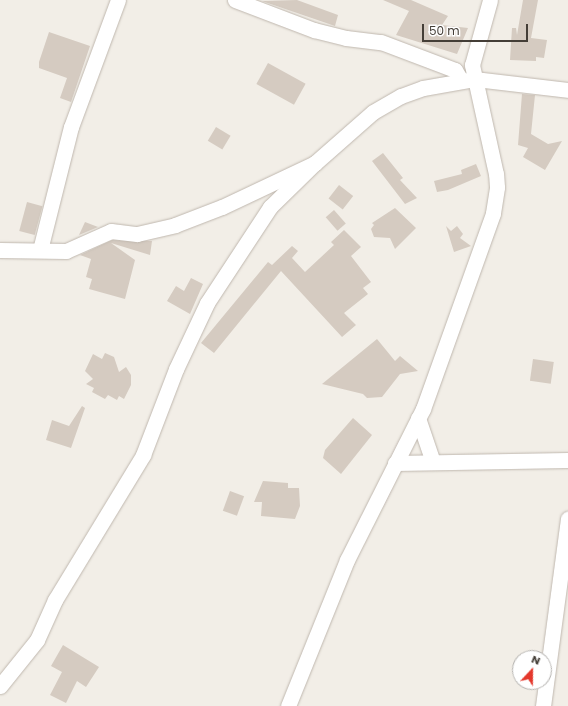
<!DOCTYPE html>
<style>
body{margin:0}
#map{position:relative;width:568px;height:706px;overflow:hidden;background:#f2eee7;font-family:Poppins,sans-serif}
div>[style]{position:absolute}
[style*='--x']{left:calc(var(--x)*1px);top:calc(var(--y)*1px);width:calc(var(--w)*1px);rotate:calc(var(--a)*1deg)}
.building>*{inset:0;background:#d5cbc1;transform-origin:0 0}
.roads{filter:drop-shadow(0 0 1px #bfb7ae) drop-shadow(0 0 1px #bfb7ae)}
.minor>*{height:15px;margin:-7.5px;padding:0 7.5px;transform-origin:7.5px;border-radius:7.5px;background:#fff}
span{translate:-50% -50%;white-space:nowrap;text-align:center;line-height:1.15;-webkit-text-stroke:3.5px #fff;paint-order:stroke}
.north{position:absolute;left:512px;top:650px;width:40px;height:40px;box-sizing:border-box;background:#fff;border:1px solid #b4b2af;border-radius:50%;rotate:22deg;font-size:11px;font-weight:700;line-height:16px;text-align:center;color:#443e37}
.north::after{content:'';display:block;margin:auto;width:14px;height:18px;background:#e4382c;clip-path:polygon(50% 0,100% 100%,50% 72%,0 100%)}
.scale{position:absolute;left:422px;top:24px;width:106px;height:18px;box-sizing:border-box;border:2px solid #443e37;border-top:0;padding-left:5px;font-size:12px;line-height:14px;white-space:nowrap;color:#443e37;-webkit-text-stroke:3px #fff;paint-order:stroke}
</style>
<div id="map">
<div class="building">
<i style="clip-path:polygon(297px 0,338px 15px,335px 26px,262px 1px)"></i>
<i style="clip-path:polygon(383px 0,411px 0,448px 16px,442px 25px,468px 28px,457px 54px,396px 35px,409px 11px)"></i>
<i style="clip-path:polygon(523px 0,538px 0,531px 38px,547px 40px,544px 58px,536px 57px,536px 61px,510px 60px,512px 28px,516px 28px,517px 35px)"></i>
<i style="clip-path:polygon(49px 32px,90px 46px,71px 102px,60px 98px,67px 78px,39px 68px,39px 62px)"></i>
<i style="left:268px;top:63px;width:43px;height:24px;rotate:29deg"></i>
<i style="clip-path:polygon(522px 94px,535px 95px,531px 134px,548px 144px,562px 141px,545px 170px,523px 157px,528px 148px,518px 145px)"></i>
<i style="left:216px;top:127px;width:17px;height:16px;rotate:31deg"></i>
<i style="clip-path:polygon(383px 153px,403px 178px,400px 180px,417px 198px,405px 204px,372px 161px)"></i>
<i style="clip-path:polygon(476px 164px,481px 176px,448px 190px,437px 192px,434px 181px,462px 174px,461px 170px)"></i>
<i style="left:339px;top:185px;width:18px;height:17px;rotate:38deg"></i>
<i style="left:27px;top:202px;width:16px;height:30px;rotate:15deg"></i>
<i style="clip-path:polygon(395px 208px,416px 228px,395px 249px,390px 238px,374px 237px,371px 229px,374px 225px,372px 223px)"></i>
<i style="left:334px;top:210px;width:18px;height:11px;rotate:49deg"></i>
<i style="clip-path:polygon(85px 222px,98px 227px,79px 235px)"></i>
<i style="clip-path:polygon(446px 226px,451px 231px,457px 226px,463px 234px,460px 238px,471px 246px,454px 252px)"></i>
<i style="clip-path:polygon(344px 230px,361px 247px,351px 256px,371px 282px,363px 288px,368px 294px,344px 313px,356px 325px,342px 337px,281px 271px,214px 353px,201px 343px,268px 262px,272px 265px,292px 246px,298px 251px,292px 258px,305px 272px,334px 245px,331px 242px)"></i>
<i style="clip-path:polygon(112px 240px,152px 241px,150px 255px,111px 243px,135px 260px,125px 299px,89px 289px,92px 279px,86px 277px,91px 259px,80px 255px)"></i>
<i style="clip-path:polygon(191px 278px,203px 284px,190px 314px,167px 301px,176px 286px,184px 291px)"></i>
<i style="clip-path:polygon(377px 339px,395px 361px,400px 356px,418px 371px,400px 374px,382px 397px,367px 398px,363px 394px,322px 384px)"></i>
<i style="clip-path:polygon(105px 353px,114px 357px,119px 372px,126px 367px,131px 375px,131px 385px,124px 399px,119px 396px,117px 400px,108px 395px,105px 399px,92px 392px,94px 388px,86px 384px,93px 379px,85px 371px,93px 354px,102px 359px)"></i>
<i style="left:533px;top:359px;width:21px;height:22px;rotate:8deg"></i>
<i style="clip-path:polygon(82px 406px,85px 408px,71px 448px,46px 440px,52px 420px,69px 426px)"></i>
<i style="clip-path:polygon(353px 418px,372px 435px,341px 474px,323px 458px,325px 450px)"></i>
<i style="clip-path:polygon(263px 481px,288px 483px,288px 488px,299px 488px,300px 506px,295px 519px,261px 516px,262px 502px,254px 502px)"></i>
<i style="left:230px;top:491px;width:15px;height:21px;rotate:20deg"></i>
<i style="clip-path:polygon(63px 645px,99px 667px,86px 687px,77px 681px,66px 703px,50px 695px,62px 672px,51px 666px)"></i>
</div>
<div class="roads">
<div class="minor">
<i style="--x:235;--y:0;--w:85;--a:20.8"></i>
<i style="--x:314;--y:30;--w:33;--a:14"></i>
<i style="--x:346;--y:38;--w:35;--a:7"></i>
<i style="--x:381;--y:42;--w:79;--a:20.7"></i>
<i style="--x:455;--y:70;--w:12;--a:59"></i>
<i style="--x:0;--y:250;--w:66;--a:0.9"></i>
<i style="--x:66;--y:251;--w:49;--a:-24"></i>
<i style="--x:111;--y:231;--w:26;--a:7"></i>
<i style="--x:137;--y:234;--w:39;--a:-13"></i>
<i style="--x:175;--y:225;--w:50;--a:-21"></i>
<i style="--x:222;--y:207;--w:103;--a:-25.3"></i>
<i style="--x:315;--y:163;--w:77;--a:-41.3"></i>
<i style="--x:373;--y:112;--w:32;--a:-30"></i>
<i style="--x:401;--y:96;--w:23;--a:-20"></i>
<i style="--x:423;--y:88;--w:53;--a:-9.8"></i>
<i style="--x:475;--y:79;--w:94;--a:6.7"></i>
<i style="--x:40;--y:250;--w:127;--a:-75.9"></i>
<i style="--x:71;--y:127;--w:135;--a:-69.7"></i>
<i style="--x:418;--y:418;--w:46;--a:71.2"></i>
<i style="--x:395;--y:463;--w:173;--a:-1"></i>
<i style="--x:0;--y:686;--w:59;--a:-51.2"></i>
<i style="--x:37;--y:640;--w:44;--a:-65.8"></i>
<i style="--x:55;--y:600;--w:170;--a:-58.7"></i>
<i style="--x:143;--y:455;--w:92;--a:-69"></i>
<i style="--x:176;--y:369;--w:73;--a:-64.8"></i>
<i style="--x:207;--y:303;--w:115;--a:-56.7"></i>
<i style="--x:270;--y:207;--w:63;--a:-44.4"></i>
<i style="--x:288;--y:706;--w:157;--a:-68"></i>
<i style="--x:347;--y:560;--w:169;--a:-63.3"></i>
<i style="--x:423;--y:409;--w:208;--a:-70.3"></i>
<i style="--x:493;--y:213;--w:26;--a:-81"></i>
<i style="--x:497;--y:187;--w:13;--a:-94"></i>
<i style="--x:496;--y:174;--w:112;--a:-102.4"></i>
<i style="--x:472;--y:65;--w:67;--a:-74.5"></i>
<i style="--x:543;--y:706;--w:189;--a:-82.4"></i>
</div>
</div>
<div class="north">N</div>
<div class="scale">50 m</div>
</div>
